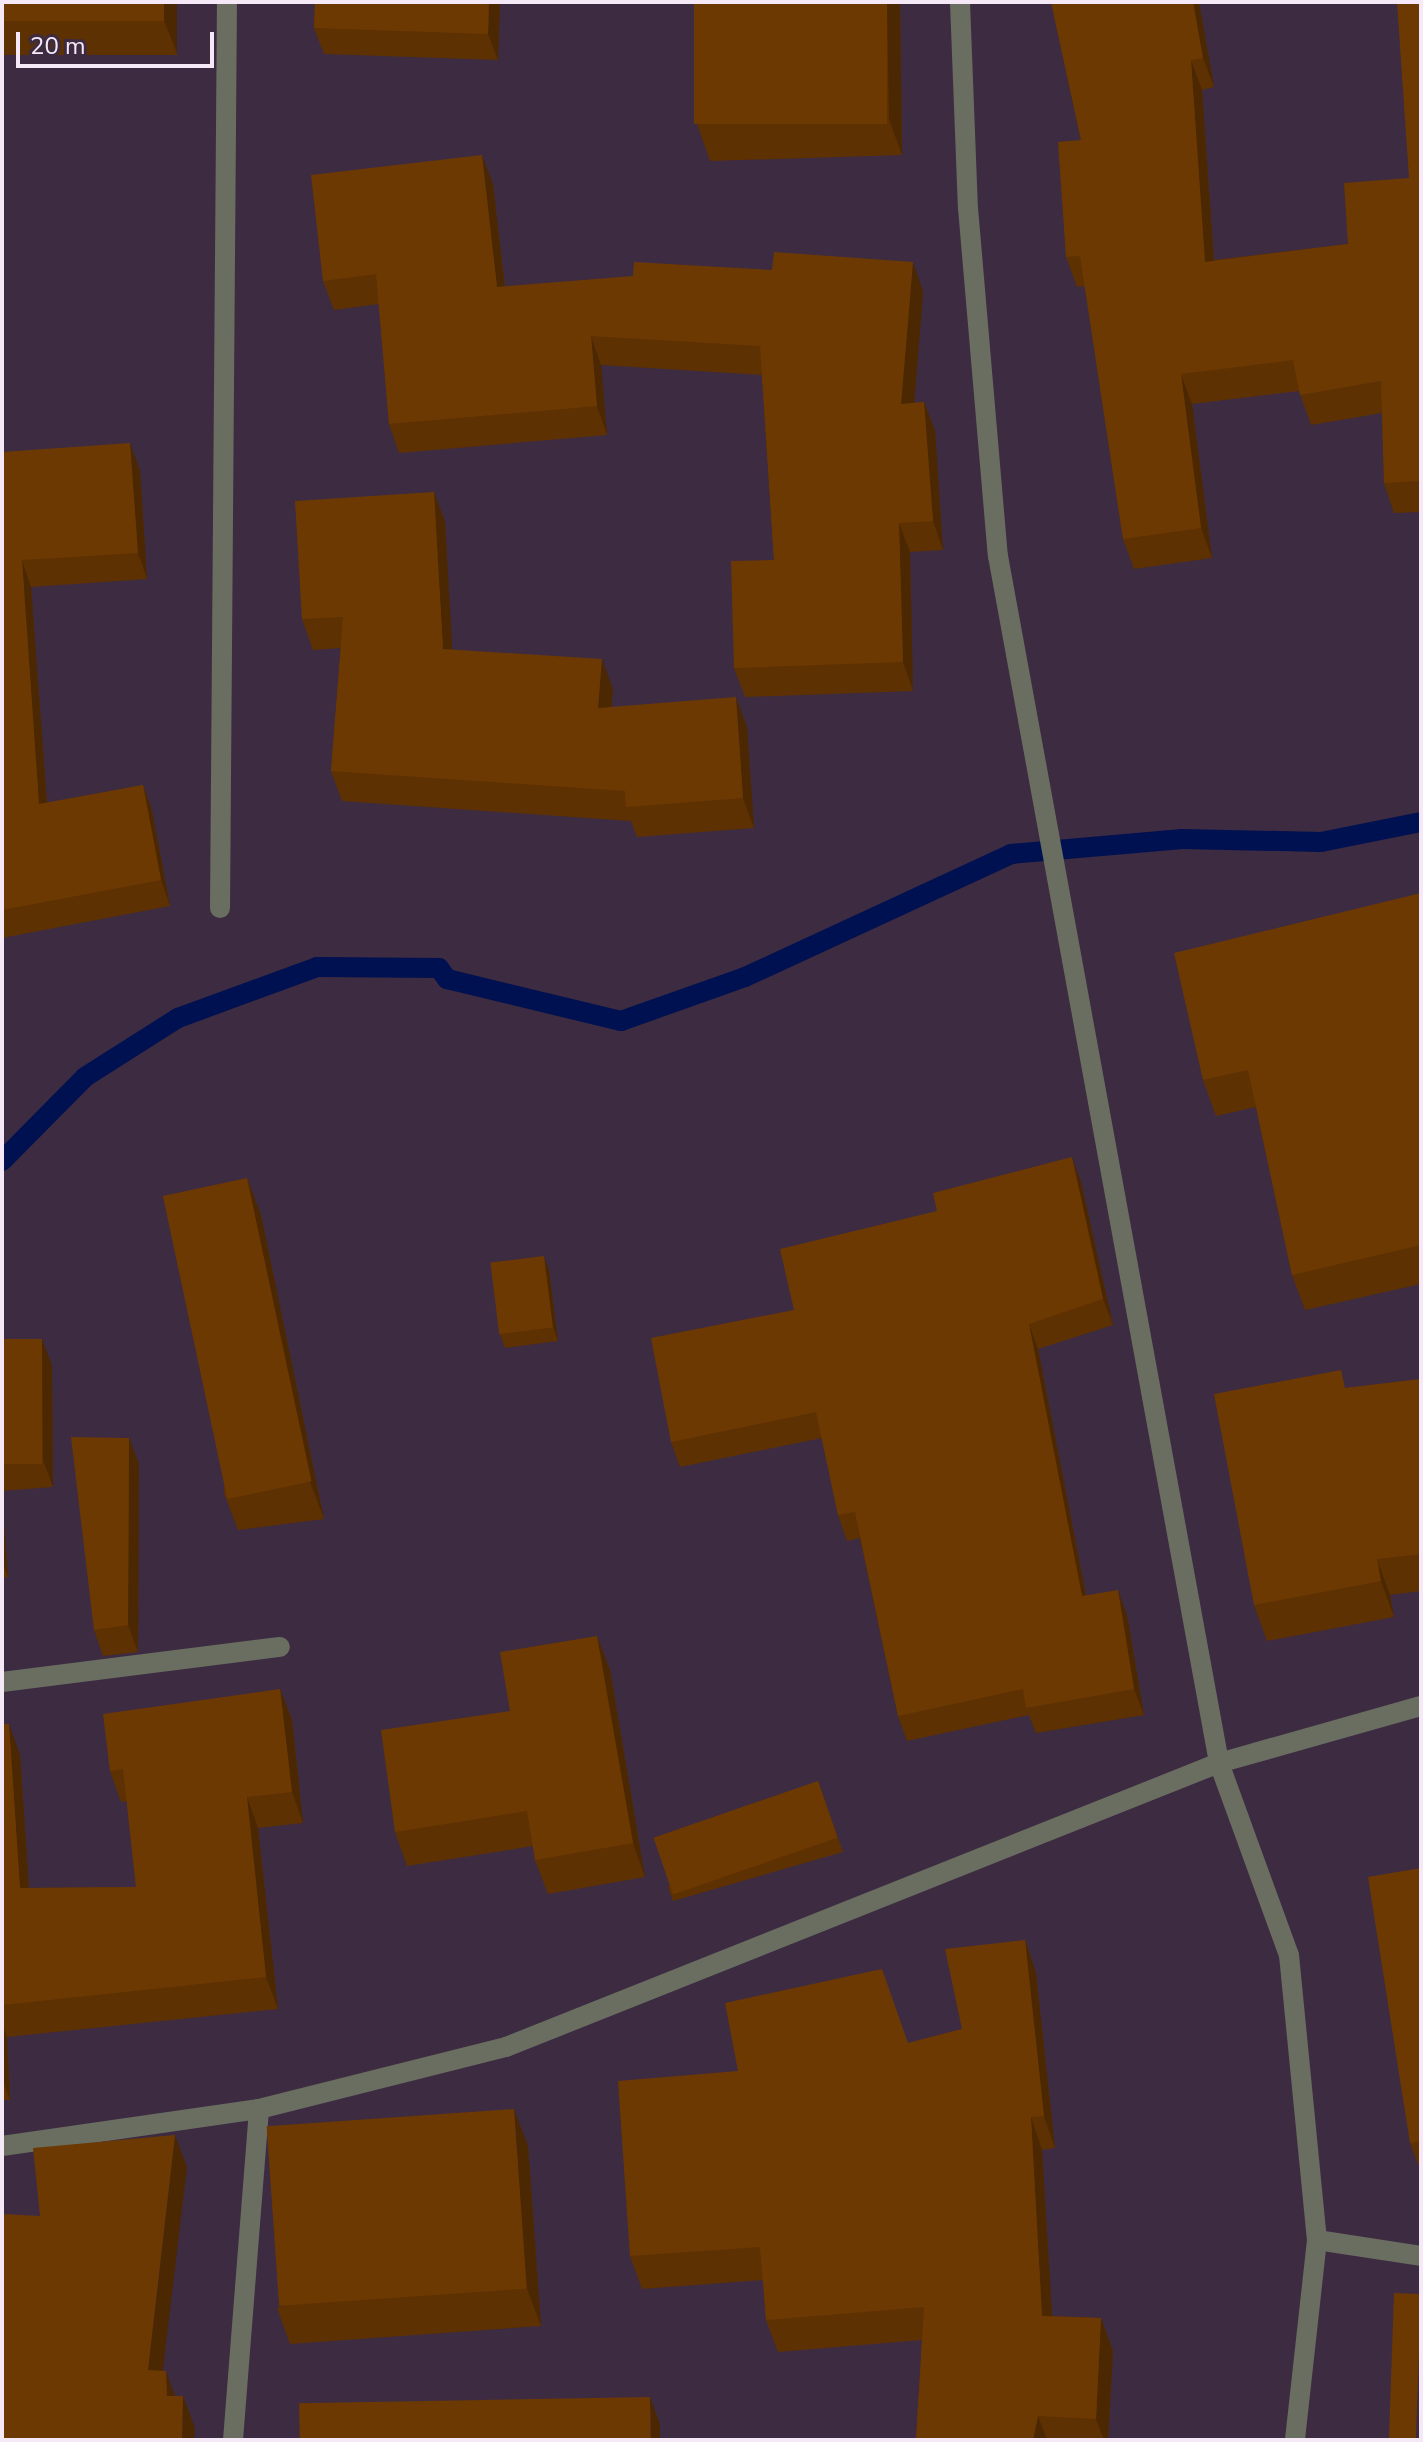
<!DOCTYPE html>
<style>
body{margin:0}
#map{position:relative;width:1423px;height:2442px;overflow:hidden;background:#3d2b41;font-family:"Nunito Sans",sans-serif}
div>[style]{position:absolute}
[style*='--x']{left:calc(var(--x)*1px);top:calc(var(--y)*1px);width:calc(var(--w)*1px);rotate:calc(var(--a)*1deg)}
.stream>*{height:20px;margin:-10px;padding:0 10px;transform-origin:10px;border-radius:10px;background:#001151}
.minor>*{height:20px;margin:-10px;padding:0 10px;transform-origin:10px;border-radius:10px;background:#696e61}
.wall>*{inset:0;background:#5e3103;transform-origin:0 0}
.shaded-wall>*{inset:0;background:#4c2802}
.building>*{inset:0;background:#6d3903;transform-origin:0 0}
span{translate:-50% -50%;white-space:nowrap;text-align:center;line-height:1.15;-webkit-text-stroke:6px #3d2b41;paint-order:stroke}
.frame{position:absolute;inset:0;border:4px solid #f5e9f7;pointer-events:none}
.scale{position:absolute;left:16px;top:32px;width:198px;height:36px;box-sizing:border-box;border:4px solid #f5e9f7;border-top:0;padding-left:10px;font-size:24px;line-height:28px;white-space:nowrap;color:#f5e9f7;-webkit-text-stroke:6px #3d2b41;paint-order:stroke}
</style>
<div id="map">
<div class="stream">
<i style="--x:2;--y:1161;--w:118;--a:-45.3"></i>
<i style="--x:85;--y:1077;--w:110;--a:-32.4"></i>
<i style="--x:178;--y:1018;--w:148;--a:-20.1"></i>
<i style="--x:317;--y:967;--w:122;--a:0.5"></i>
<i style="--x:439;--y:968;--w:14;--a:54"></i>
<i style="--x:447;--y:979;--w:179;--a:13.6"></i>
<i style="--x:621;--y:1021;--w:132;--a:-19.5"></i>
<i style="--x:745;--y:977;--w:293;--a:-24.8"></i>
<i style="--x:1011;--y:854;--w:172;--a:-5"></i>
<i style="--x:1182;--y:839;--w:139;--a:1.2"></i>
<i style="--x:1321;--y:842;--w:102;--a:-11.3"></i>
</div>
<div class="minor">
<i style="--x:960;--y:2;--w:206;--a:87.8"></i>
<i style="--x:968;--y:208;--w:349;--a:85.1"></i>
<i style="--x:998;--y:556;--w:1227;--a:79.62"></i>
<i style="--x:1219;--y:1763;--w:204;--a:70"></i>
<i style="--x:1289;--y:1955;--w:286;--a:84.4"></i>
<i style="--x:1317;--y:2240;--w:201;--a:96.3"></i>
<i style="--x:220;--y:908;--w:906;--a:-89.56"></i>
<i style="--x:2;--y:1682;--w:280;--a:-7.2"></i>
<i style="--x:2;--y:2146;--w:260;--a:-8.2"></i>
<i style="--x:259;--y:2109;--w:255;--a:-14.1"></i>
<i style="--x:506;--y:2047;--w:767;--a:-21.72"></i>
<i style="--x:1219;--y:1763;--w:210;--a:-15.8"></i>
<i style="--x:1317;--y:2240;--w:105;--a:8.7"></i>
<i style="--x:233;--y:2440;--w:332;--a:-85.5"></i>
</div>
<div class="wall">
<i style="left:2px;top:2px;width:175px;height:53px"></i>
<i style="clip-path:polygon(315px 2px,500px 2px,498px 60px,324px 54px,314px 28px)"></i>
<i style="clip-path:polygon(694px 2px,900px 2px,902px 155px,710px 161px,697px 124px)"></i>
<i style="clip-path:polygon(1051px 2px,1199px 2px,1214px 87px,1202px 90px,1214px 260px,1348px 244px,1409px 178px,1421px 2px,1421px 512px,1394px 513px,1384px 483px,1382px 413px,1311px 425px,1299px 391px,1192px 404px,1212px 558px,1134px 569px,1123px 539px,1085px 286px,1077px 287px,1066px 257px,1081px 140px)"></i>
<i style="clip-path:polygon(493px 184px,505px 287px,923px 291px,914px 403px,924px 402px,935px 431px,943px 550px,910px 552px,913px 691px,745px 697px,734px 668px,774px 560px,762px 375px,601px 365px,607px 435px,399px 453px,389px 424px,379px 304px,334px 310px,323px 281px)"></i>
<i style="clip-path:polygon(2px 452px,140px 470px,147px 579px,31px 587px,47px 803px,143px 785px,152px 811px,170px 906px,2px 938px)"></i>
<i style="clip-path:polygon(434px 492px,445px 522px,452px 650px,613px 689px,611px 707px,747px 727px,754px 828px,637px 837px,631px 821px,342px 801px,331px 771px,341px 648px,313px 650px,302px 619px)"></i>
<i style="clip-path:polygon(1421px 893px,1421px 1284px,1305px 1310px,1292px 1275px,1256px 1107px,1216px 1116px,1203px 1080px)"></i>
<i style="clip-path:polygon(247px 1178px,261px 1215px,324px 1519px,238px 1530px,224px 1493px)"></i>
<i style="clip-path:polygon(1081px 1182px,1113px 1325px,1038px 1349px,1086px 1595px,1127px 1615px,1144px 1715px,1036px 1733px,1029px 1715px,907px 1741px,898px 1716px,860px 1538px,847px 1541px,838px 1515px,822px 1438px,680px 1467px,671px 1442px,794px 1310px)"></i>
<i style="clip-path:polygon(549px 1270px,558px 1341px,505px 1348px,500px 1334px)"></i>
<i style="clip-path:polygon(2px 1339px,52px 1365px,53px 1487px,2px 1491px)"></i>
<i style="clip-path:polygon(1421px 1379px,1421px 1591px,1390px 1595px,1394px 1617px,1267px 1641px,1254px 1605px,1348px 1388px)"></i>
<i style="clip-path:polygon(129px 1438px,139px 1464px,138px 1652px,103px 1656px,94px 1630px)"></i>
<i style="clip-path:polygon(2px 1498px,8px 1577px,2px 1578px)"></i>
<i style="clip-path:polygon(597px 1636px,610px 1670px,645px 1877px,548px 1894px,535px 1860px,533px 1846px,407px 1866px,395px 1832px,510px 1711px)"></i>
<i style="clip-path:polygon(280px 1689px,292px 1720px,303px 1823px,258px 1828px,278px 2009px,7px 2037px,10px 2100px,2px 2100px,2px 1724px,20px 1755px,29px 1888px,136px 1887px,127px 1801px,121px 1802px,110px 1771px)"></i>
<i style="clip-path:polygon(818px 1781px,843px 1852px,673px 1901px,668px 1887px)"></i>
<i style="clip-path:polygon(1421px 1868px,1421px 2172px,1410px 2143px)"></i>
<i style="clip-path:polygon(1025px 1940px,1036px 1973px,1055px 2148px,1042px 2150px,1052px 2316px,1101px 2318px,1113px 2351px,1108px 2440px,916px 2440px,922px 2340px,778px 2352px,766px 2320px,763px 2280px,642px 2289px,630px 2256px,738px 2071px,909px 2043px,962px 2029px)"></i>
<i style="clip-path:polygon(528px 2146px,541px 2326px,290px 2344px,277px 2308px)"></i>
</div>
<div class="shaded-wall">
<i style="clip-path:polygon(164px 2px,177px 2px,177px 53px,164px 20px)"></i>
<i style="clip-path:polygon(489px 2px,500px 2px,498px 60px,488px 34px)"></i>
<i style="clip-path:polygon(887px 2px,900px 2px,902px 155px,889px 119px)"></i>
<i style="clip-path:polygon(1193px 2px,1199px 2px,1214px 87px,1203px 58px)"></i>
<i style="clip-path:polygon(1191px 60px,1202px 90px,1216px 292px,1205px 262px)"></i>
<i style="clip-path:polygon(482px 155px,493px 184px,508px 316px,497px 287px)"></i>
<i style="clip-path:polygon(913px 262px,923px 291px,912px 433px,901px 404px)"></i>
<i style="clip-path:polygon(591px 336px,601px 365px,607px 435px,597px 406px)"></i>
<i style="clip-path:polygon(1181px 374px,1192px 404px,1212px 558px,1201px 528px)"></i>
<i style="clip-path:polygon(924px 402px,935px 431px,943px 550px,933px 521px)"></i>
<i style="clip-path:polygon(130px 443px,140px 470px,147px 579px,138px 553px)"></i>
<i style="clip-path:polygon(434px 492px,445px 522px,454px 679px,443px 649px)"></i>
<i style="clip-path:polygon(899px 523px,910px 552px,913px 691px,903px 662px)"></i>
<i style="clip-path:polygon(22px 560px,31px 587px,49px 831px,39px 804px)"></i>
<i style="clip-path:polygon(602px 659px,613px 689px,609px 738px,598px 708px)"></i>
<i style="clip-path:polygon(736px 697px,747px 727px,754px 828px,743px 798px)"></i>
<i style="clip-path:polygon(143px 785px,152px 811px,170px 906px,161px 880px)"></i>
<i style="clip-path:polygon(1072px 1157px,1081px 1182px,1113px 1325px,1103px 1299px)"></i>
<i style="clip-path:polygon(247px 1178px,261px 1215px,324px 1519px,310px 1482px)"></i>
<i style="clip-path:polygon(544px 1256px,549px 1270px,558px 1341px,553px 1327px)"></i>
<i style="clip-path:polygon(1029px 1324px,1038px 1349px,1091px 1621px,1082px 1596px)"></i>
<i style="clip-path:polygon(42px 1339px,52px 1365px,53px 1487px,43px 1460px)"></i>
<i style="clip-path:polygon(129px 1438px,139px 1464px,138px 1652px,128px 1625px)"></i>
<i style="clip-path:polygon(2px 1498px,8px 1577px,2px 1562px)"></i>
<i style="clip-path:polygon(1377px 1559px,1390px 1595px,1394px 1617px,1381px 1581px)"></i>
<i style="clip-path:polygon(1118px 1590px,1127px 1615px,1144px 1715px,1134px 1689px)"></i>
<i style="clip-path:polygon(597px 1636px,610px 1670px,645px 1877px,633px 1843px)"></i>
<i style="clip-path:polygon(280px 1689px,292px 1720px,303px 1823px,292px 1792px)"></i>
<i style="clip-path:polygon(9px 1724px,20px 1755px,31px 1919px,20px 1888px)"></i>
<i style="clip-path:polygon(247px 1797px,258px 1828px,278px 2009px,266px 1977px)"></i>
<i style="clip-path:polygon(1025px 1940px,1036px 1973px,1055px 2148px,1044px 2116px)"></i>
<i style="clip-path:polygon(2px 2024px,7px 2037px,10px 2100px,2px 2079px)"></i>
<i style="clip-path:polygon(514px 2109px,528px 2146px,541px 2326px,527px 2289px)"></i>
<i style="clip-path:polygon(1031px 2117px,1042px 2150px,1054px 2348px,1042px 2316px)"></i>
<i style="clip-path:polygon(175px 2135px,187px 2167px,159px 2403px,148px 2370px)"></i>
<i style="clip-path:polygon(1101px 2318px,1113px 2351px,1108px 2440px,1104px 2440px,1096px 2419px)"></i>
<i style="clip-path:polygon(166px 2371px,178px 2404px,167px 2396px)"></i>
<i style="clip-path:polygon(183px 2396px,195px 2428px,194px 2440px,182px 2440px)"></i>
<i style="clip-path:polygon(650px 2397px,660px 2424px,660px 2440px,651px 2440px)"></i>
<i style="clip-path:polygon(1038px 2416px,1047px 2440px,1033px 2440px)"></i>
</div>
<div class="building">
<i style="left:2px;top:2px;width:162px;height:19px"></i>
<i style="clip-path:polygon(315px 2px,489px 2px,488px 34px,314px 28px)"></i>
<i style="left:694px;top:2px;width:193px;height:122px"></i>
<i style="clip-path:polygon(1051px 2px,1193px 2px,1203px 58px,1191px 60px,1205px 262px,1348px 244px,1344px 183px,1409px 178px,1397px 2px,1421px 2px,1421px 481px,1384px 483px,1381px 381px,1300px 395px,1293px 360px,1181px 374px,1201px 528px,1123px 539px,1080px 256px,1066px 257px,1058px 142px,1081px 140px)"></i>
<i style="clip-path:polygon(482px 155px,497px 287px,633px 276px,634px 262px,772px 270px,774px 252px,913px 262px,901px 404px,924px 402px,933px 521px,899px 523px,903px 662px,734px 668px,731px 561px,774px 560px,760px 346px,591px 336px,597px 406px,389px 424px,376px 274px,323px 281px,311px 175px)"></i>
<i style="clip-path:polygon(130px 443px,138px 553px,22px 560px,39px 804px,143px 785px,161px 880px,2px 910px,2px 452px)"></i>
<i style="clip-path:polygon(434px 492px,443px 649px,602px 659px,598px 708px,736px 697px,743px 798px,626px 807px,625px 791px,331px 771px,343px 617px,302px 619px,295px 501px)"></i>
<i style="clip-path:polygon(1421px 893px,1421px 1245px,1292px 1275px,1248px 1070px,1203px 1080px,1174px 953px)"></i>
<i style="clip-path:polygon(1072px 1157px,1103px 1299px,1029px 1324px,1082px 1596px,1118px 1590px,1134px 1689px,1026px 1708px,1023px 1689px,898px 1716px,855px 1512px,838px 1515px,816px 1412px,671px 1442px,651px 1338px,794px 1310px,780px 1249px,937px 1211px,933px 1193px)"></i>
<i style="left:247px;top:1178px;width:310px;height:86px;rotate:78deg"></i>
<i style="left:544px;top:1256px;width:72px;height:54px;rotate:83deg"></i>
<i style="left:2px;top:1339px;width:40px;height:125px"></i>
<i style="clip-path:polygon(1341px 1370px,1345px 1388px,1421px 1379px,1421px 1554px,1377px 1559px,1381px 1581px,1254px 1605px,1214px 1394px)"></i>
<i style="clip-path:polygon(71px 1437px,129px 1438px,128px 1625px,94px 1630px)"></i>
<i style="clip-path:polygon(597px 1636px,633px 1843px,535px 1860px,527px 1811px,395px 1832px,381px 1730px,510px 1711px,500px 1652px)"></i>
<i style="clip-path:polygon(280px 1689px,292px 1792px,247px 1797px,266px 1977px,2px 2005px,2px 1724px,9px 1724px,20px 1888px,136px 1887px,123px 1769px,110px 1771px,103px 1714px)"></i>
<i style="left:818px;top:1781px;width:60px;height:174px;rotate:71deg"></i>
<i style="clip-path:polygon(1421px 1868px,1421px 2141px,1410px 2143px,1368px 1877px)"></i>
<i style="clip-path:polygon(1025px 1940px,1044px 2116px,1031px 2117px,1042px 2316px,1101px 2318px,1096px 2419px,1038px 2416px,1033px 2440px,916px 2440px,924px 2307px,766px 2320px,760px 2247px,630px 2256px,618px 2081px,738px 2071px,725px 2003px,882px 1969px,908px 2043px,962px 2029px,945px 1949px)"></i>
<i style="left:514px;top:2109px;width:180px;height:248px;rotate:86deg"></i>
<i style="clip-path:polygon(175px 2135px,148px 2370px,166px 2371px,167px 2396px,183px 2396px,182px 2440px,2px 2440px,2px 2214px,40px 2216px,33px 2148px)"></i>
<i style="left:1394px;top:2293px;width:27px;height:147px;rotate:2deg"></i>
<i style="left:650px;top:2397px;width:43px;height:351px;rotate:89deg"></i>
</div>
<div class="frame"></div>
<div class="scale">20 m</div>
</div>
